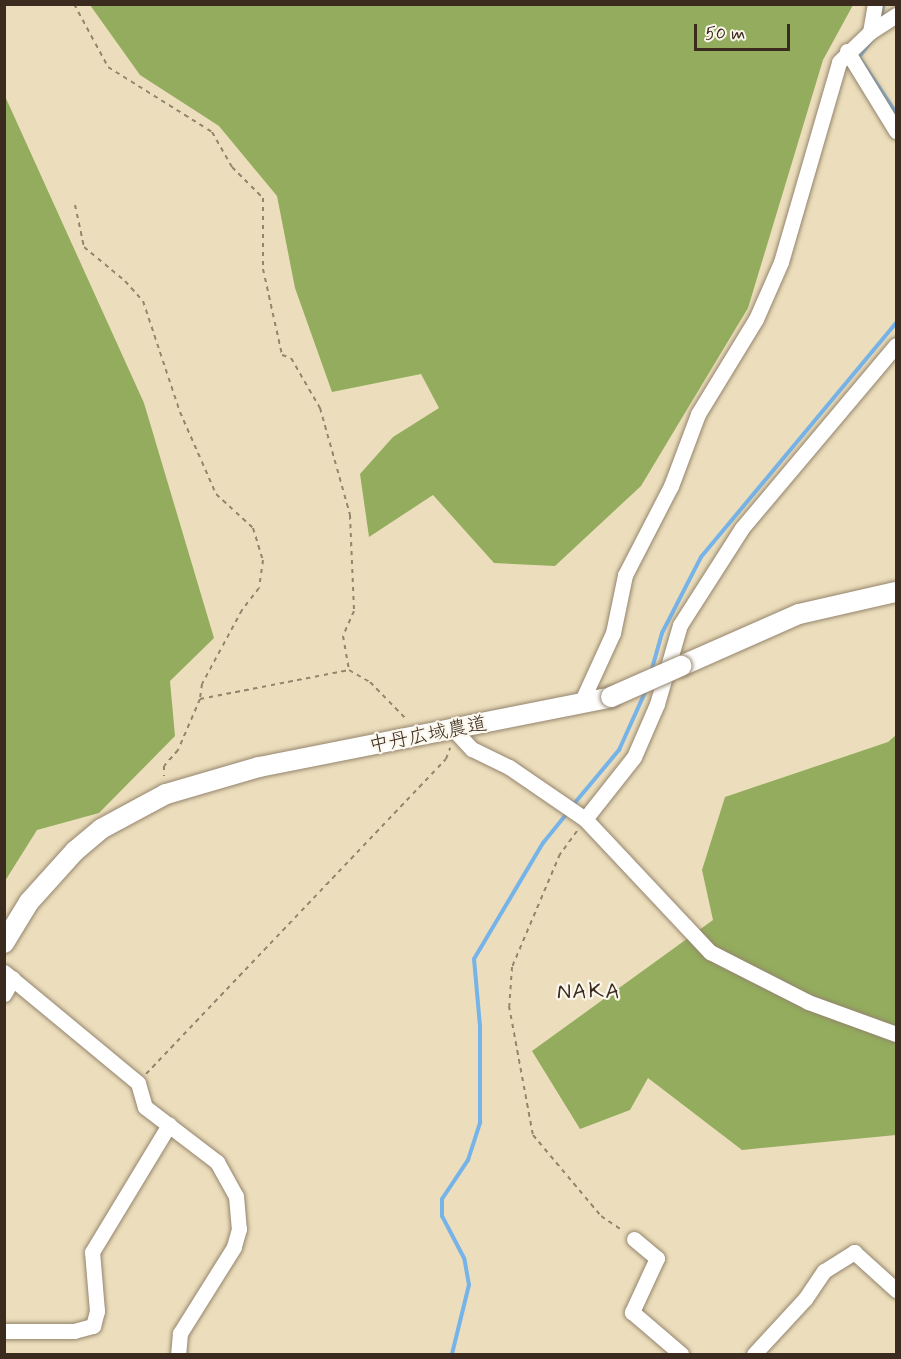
<!DOCTYPE html>
<meta charset="utf-8">
<style>
body{margin:0}
#map{position:relative;width:901px;height:1359px;overflow:hidden;background:#ecdebc;font-family:Mynerve,"Klee One",sans-serif}
div>[style]{position:absolute}
[style*='--x']{left:calc(var(--x)*1px);top:calc(var(--y)*1px);width:calc(var(--w)*1px);rotate:calc(var(--a)*1deg)}
.forest>*{inset:0;background:#93ac5d}
.stream>*{height:4px;margin:-2px;padding:0 2px;transform-origin:2px;border-radius:2px;background:#76b3e8}
.path>*{height:2px;margin-top:-1px;transform-origin:0;background:repeating-linear-gradient(90deg,#94846d 0 4.5px,transparent 0 9px)}
.roads{filter:drop-shadow(0 0 2px #94846d) drop-shadow(0 0 2px #94846d)}
.minor>*{height:15px;margin:-7.5px;padding:0 7.5px;transform-origin:7.5px;border-radius:7.5px;background:#fff}
.tertiary>*{height:20px;margin:-10px;padding:0 10px;transform-origin:10px;border-radius:10px;background:#fff}
.bridges{filter:drop-shadow(0 0 2px #94846d) drop-shadow(0 0 2px #94846d)}
.tertiary-bridge>*{height:20px;margin:-10px;padding:0 10px;transform-origin:10px;border-radius:10px;background:#fff}
span{translate:-50% -50%;white-space:nowrap;text-align:center;line-height:1.15;-webkit-text-stroke:4.5px #fbf7ec;paint-order:stroke}
.street-label{font-size:20px;color:#3b2a1e}
.quarter-label{font-size:22px;color:#3b2a1e;letter-spacing:1.5px}
.frame{position:absolute;inset:0;border:6px solid #3b2a1e;pointer-events:none}
.scale{position:absolute;left:694px;top:24px;width:96px;height:27px;box-sizing:border-box;border:3px solid #3b2a1e;border-top:0;padding-left:8px;font-size:18px;line-height:21px;white-space:nowrap;color:#3b2a1e;-webkit-text-stroke:4px #fbf7ec;paint-order:stroke}
</style>
<div id="map">
<div class="forest">
<i style="clip-path:polygon(90px 5px,853px 5px,823px 60px,748px 308px,641px 486px,555px 566px,494px 563px,433px 495px,369px 537px,360px 474px,393px 437px,439px 408px,421px 374px,332px 392px,295px 288px,277px 196px,219px 126px,140px 75px)"></i>
<i style="clip-path:polygon(4px 94px,144px 403px,214px 638px,170px 681px,175px 736px,99px 813px,37px 830px,5px 881px)"></i>
<i style="clip-path:polygon(896px 735px,896px 1135px,742px 1150px,648px 1078px,630px 1110px,580px 1129px,532px 1051px,713px 920px,702px 870px,725px 797px,888px 742px)"></i>
</div>
<div class="stream">
<i style="--x:881;--y:19;--w:15;--a:-82"></i>
<i style="--x:874;--y:37;--w:25;--a:127"></i>
<i style="--x:859;--y:57;--w:67;--a:56.5"></i>
<i style="--x:651;--y:672;--w:41;--a:-74.2"></i>
<i style="--x:662;--y:633;--w:85;--a:-62.8"></i>
<i style="--x:701;--y:557;--w:305;--a:-50.2"></i>
<i style="--x:573;--y:805;--w:72;--a:-50.1"></i>
<i style="--x:619;--y:750;--w:68;--a:-65.7"></i>
<i style="--x:452;--y:1354;--w:71;--a:-76.2"></i>
<i style="--x:469;--y:1285;--w:27;--a:-100"></i>
<i style="--x:464;--y:1258;--w:47;--a:-117.6"></i>
<i style="--x:442;--y:1216;--w:17;--a:-90"></i>
<i style="--x:442;--y:1199;--w:47;--a:-56.3"></i>
<i style="--x:468;--y:1160;--w:40;--a:-72"></i>
<i style="--x:480;--y:1122;--w:96;--a:-90"></i>
<i style="--x:480;--y:1026;--w:67;--a:-95.1"></i>
<i style="--x:474;--y:959;--w:135;--a:-59.3"></i>
<i style="--x:543;--y:843;--w:38;--a:-51"></i>
</div>
<div class="path">
<i style="--x:74;--y:4;--w:72;--a:61.6"></i>
<i style="--x:108;--y:67;--w:123;--a:32"></i>
<i style="--x:212;--y:132;--w:40;--a:60.3"></i>
<i style="--x:232;--y:167;--w:44;--a:45"></i>
<i style="--x:263;--y:198;--w:71;--a:90"></i>
<i style="--x:263;--y:269;--w:88;--a:77.5"></i>
<i style="--x:282;--y:355;--w:9;--a:18"></i>
<i style="--x:291;--y:358;--w:58;--a:59.9"></i>
<i style="--x:320;--y:408;--w:111;--a:74.3"></i>
<i style="--x:350;--y:515;--w:96;--a:87.6"></i>
<i style="--x:354;--y:611;--w:27;--a:114"></i>
<i style="--x:343;--y:636;--w:35;--a:80"></i>
<i style="--x:75;--y:205;--w:43;--a:77.9"></i>
<i style="--x:84;--y:247;--w:53;--a:39.7"></i>
<i style="--x:125;--y:281;--w:27;--a:48"></i>
<i style="--x:143;--y:301;--w:117;--a:71.6"></i>
<i style="--x:180;--y:412;--w:90;--a:66.3"></i>
<i style="--x:216;--y:494;--w:50;--a:42.6"></i>
<i style="--x:253;--y:528;--w:34;--a:73"></i>
<i style="--x:263;--y:560;--w:28;--a:98"></i>
<i style="--x:259;--y:588;--w:28;--a:128"></i>
<i style="--x:242;--y:610;--w:84;--a:118.4"></i>
<i style="--x:202;--y:684;--w:15;--a:98"></i>
<i style="--x:200;--y:699;--w:56;--a:113.3"></i>
<i style="--x:178;--y:750;--w:21;--a:131"></i>
<i style="--x:164;--y:766;--w:10;--a:90"></i>
<i style="--x:200;--y:699;--w:152;--a:-11"></i>
<i style="--x:349;--y:670;--w:24;--a:30"></i>
<i style="--x:370;--y:682;--w:54;--a:45.7"></i>
<i style="--x:577;--y:831;--w:29;--a:126"></i>
<i style="--x:560;--y:854;--w:123;--a:113"></i>
<i style="--x:512;--y:967;--w:39;--a:94"></i>
<i style="--x:509;--y:1006;--w:131;--a:79.5"></i>
<i style="--x:533;--y:1135;--w:106;--a:50"></i>
<i style="--x:601;--y:1216;--w:27;--a:34"></i>
<i style="--x:146;--y:1074;--w:435;--a:-46.4"></i>
<i style="--x:446;--y:759;--w:12;--a:-70"></i>
</div>
<div class="roads">
<div class="minor">
<i style="--x:870;--y:32;--w:28;--a:-80"></i>
<i style="--x:847;--y:51;--w:94;--a:58.5"></i>
<i style="--x:580;--y:705;--w:79;--a:-65.4"></i>
<i style="--x:613;--y:633;--w:59;--a:-78.3"></i>
<i style="--x:625;--y:575;--w:100;--a:-62.7"></i>
<i style="--x:671;--y:486;--w:77;--a:-69.4"></i>
<i style="--x:698;--y:414;--w:111;--a:-58.6"></i>
<i style="--x:756;--y:319;--w:62;--a:-66.3"></i>
<i style="--x:781;--y:262;--w:208;--a:-73.8"></i>
<i style="--x:839;--y:62;--w:43;--a:-44.1"></i>
<i style="--x:870;--y:32;--w:31;--a:-33"></i>
<i style="--x:455;--y:731;--w:25;--a:47"></i>
<i style="--x:472;--y:749;--w:41;--a:25.9"></i>
<i style="--x:509;--y:767;--w:92;--a:34.4"></i>
<i style="--x:585;--y:819;--w:183;--a:46.8"></i>
<i style="--x:710;--y:952;--w:110;--a:27"></i>
<i style="--x:808;--y:1002;--w:94;--a:20"></i>
<i style="--x:585;--y:819;--w:79;--a:-51.7"></i>
<i style="--x:634;--y:757;--w:58;--a:-66.5"></i>
<i style="--x:657;--y:704;--w:82;--a:-73.8"></i>
<i style="--x:680;--y:625;--w:115;--a:-57.4"></i>
<i style="--x:742;--y:528;--w:239;--a:-49.9"></i>
<i style="--x:4;--y:972;--w:174;--a:39.6"></i>
<i style="--x:138;--y:1083;--w:25;--a:74"></i>
<i style="--x:145;--y:1107;--w:91;--a:37.4"></i>
<i style="--x:217;--y:1162;--w:39;--a:61"></i>
<i style="--x:236;--y:1196;--w:33;--a:85"></i>
<i style="--x:239;--y:1229;--w:19;--a:106"></i>
<i style="--x:234;--y:1247;--w:102;--a:122.1"></i>
<i style="--x:180;--y:1333;--w:21;--a:95"></i>
<i style="--x:4;--y:994;--w:18;--a:-61"></i>
<i style="--x:634;--y:1239;--w:30;--a:40"></i>
<i style="--x:657;--y:1258;--w:60;--a:114.8"></i>
<i style="--x:632;--y:1312;--w:65;--a:40.6"></i>
<i style="--x:4;--y:1331;--w:70;--a:0"></i>
<i style="--x:74;--y:1331;--w:20;--a:-15"></i>
<i style="--x:93;--y:1326;--w:16;--a:-75"></i>
<i style="--x:97;--y:1311;--w:59;--a:-94.8"></i>
<i style="--x:92;--y:1252;--w:149;--a:-58.8"></i>
<i style="--x:754;--y:1354;--w:75;--a:-47.2"></i>
<i style="--x:805;--y:1299;--w:34;--a:-56"></i>
<i style="--x:824;--y:1271;--w:36;--a:-32"></i>
<i style="--x:854;--y:1252;--w:57;--a:42.1"></i>
</div>
<div class="tertiary">
<i style="--x:681;--y:666;--w:129;--a:-23.8"></i>
<i style="--x:799;--y:614;--w:99;--a:-12.8"></i>
<i style="--x:4;--y:943;--w:48;--a:-58.6"></i>
<i style="--x:29;--y:902;--w:69;--a:-48"></i>
<i style="--x:75;--y:851;--w:34;--a:-40"></i>
<i style="--x:101;--y:829;--w:74;--a:-28.3"></i>
<i style="--x:166;--y:794;--w:97;--a:-16.2"></i>
<i style="--x:259;--y:767;--w:359;--a:-11.2"></i>
</div>
</div>
<div class="bridges">
<div class="tertiary-bridge">
<i style="--x:611;--y:697;--w:77;--a:-23.9"></i>
</div>
</div>
<div class="street-label">
<span style="left:428px;top:735px;rotate:-11deg">中丹広域農道</span>
</div>
<div class="quarter-label">
<span style="left:589px;top:993px">NAKA</span>
</div>
<div class="frame"></div>
<div class="scale">50 m</div>
</div>
